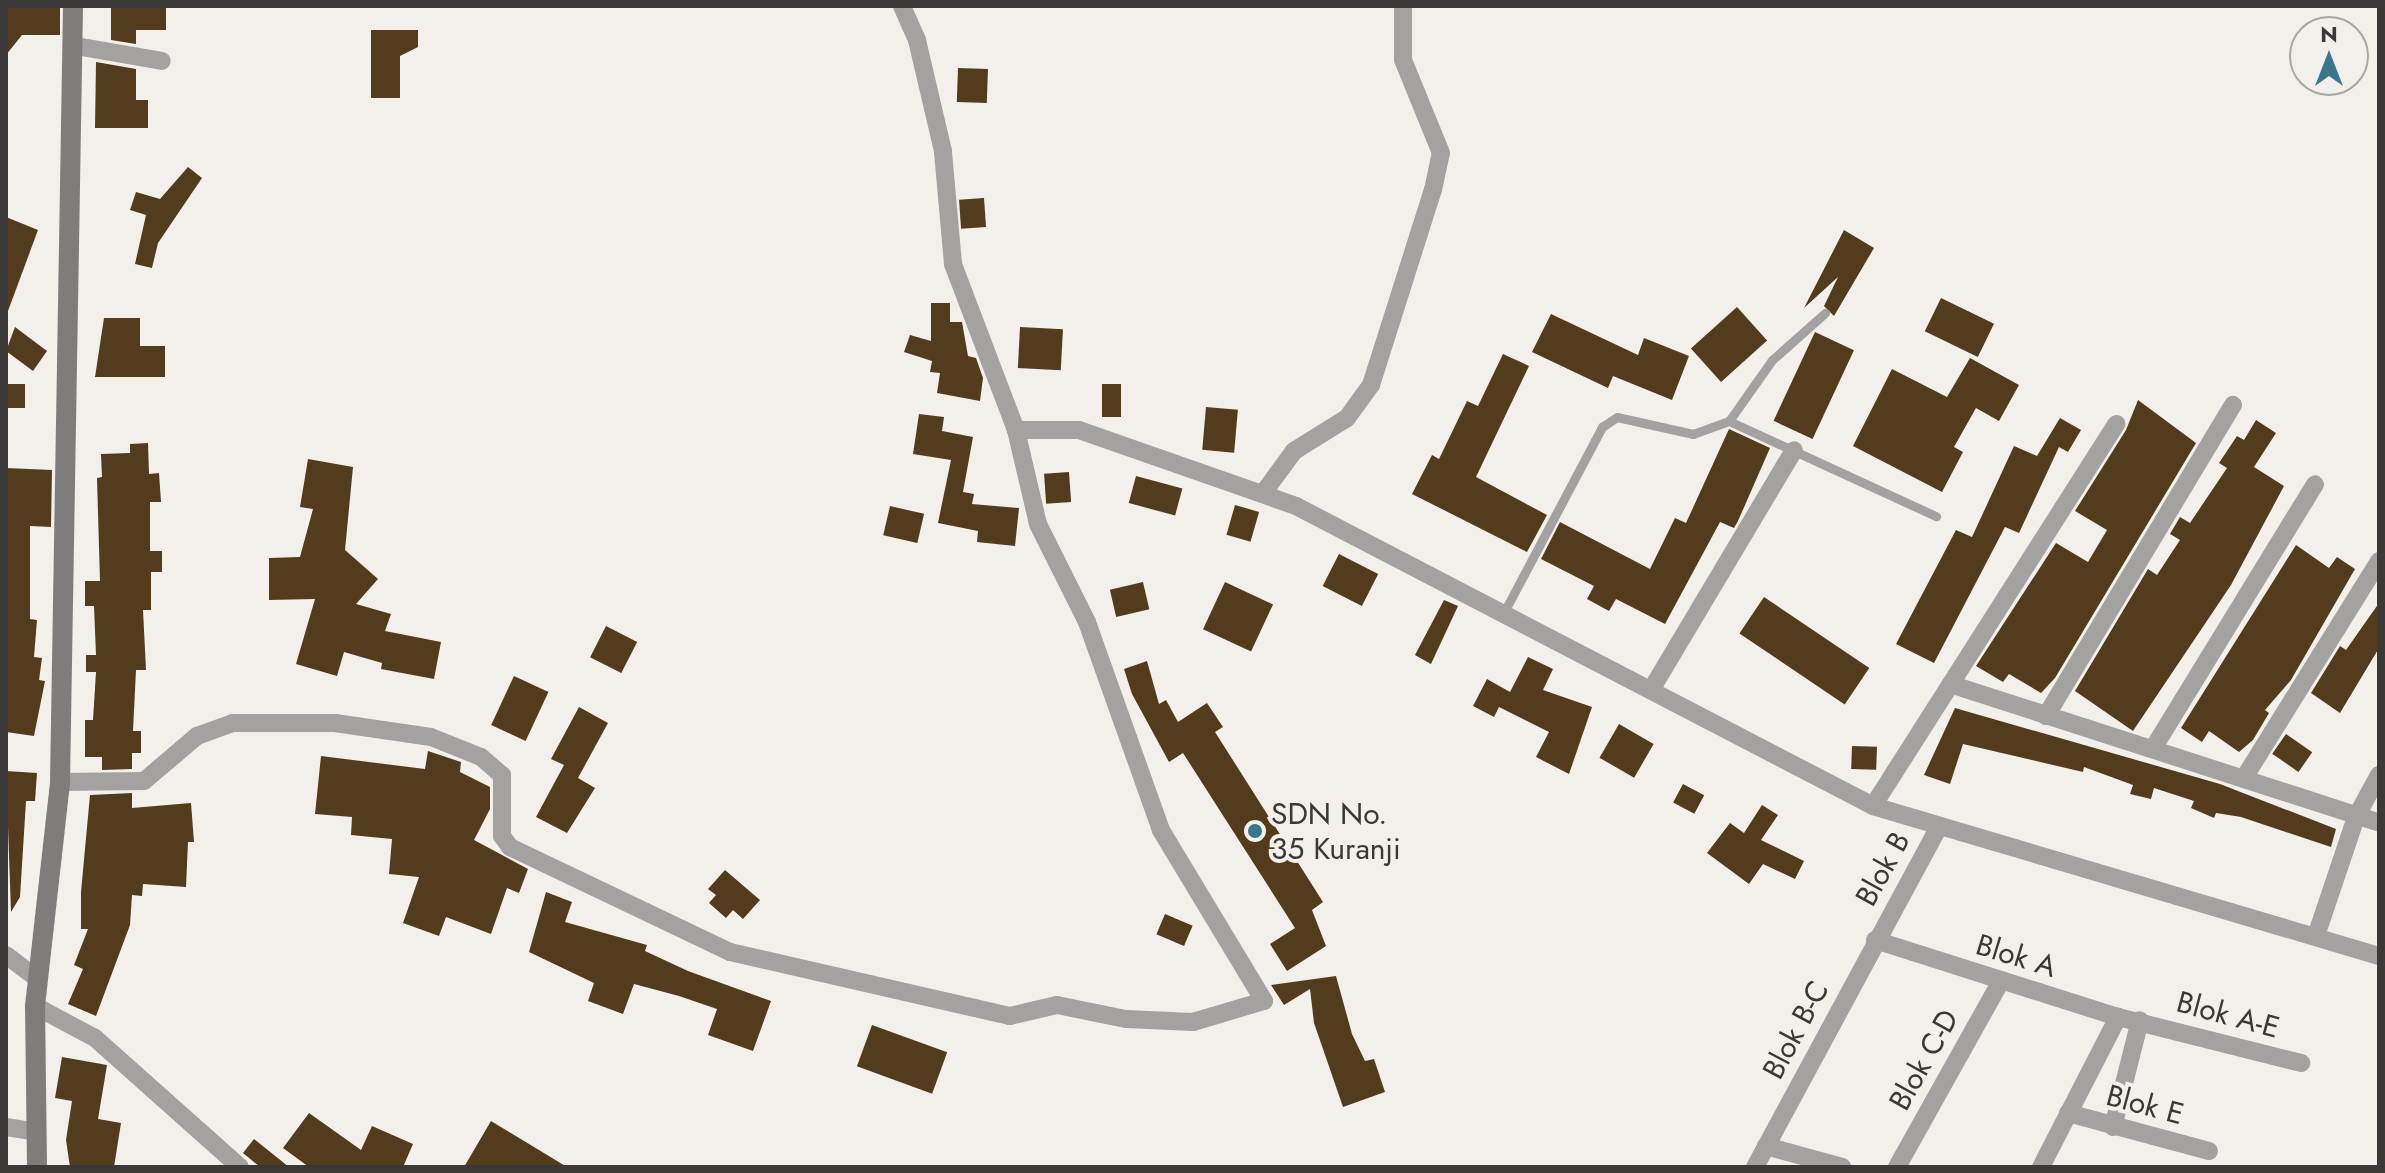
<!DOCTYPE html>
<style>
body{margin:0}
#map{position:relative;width:2385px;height:1173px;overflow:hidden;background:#f3efeb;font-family:Jost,sans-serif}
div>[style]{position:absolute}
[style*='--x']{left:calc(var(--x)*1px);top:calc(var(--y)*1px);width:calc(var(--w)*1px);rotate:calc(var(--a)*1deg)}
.building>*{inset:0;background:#533c1d;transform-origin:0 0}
.lane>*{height:9px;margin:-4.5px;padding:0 4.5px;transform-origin:4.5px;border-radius:4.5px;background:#a4a2a1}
.street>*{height:18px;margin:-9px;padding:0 9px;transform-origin:9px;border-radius:9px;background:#a4a2a1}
.secondary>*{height:20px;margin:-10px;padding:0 10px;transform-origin:10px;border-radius:10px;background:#7f7d7b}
.dots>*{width:22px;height:22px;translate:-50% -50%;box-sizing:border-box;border:4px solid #f3efeb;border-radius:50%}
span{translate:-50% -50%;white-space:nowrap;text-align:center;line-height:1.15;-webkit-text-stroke:8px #f3efeb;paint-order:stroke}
.poi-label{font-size:30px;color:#3b3938}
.left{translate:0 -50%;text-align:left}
.street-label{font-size:30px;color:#3b3938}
.frame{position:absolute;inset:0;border:8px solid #3b3938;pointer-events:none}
.north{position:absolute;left:2289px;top:16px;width:80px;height:80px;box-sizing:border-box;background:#f3efeb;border:2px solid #a9a6a3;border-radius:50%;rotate:0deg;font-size:22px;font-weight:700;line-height:32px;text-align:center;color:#3b3938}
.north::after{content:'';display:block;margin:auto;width:28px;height:36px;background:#38778c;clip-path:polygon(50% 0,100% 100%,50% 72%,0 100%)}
</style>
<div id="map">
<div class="building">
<i style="clip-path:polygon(6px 6px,60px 6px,60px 35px,22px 35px,6px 55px)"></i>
<i style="clip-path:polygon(111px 6px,166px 6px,166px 30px,136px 30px,136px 44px,111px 40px)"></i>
<i style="clip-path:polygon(371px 30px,418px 30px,418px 47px,400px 56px,400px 98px,371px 98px)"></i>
<i style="clip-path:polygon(96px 62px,136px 69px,136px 100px,148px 100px,148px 128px,95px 128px)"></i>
<i style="left:958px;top:68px;width:30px;height:34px;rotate:2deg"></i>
<i style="clip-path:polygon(188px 167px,202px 178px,158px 243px,152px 268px,135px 264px,146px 215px,130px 210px,136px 192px,160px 199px)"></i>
<i style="left:984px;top:198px;width:29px;height:25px;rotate:86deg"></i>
<i style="clip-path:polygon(6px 217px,38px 230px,8px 311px,6px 310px)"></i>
<i style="clip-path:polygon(1844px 230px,1874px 248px,1834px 316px,1824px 306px,1838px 277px,1804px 308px)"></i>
<i style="left:1941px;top:298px;width:59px;height:37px;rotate:26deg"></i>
<i style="clip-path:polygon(931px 303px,950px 303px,950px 322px,962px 322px,968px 356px,976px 358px,983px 378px,980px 401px,937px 393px,940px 373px,930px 372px,932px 361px,904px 352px,910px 335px,931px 341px)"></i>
<i style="left:1737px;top:307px;width:45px;height:62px;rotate:48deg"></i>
<i style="clip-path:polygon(1551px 314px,1638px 355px,1644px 338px,1689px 356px,1672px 400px,1613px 376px,1608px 388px,1532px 352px)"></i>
<i style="clip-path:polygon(104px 318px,140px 318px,140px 346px,165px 346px,165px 377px,95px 377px)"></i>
<i style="clip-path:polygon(15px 327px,47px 351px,33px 371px,6px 351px)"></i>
<i style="left:1020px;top:327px;width:43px;height:41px;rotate:3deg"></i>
<i style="left:1815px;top:332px;width:43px;height:98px;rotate:25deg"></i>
<i style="clip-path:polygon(1503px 354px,1529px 366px,1476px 477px,1547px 515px,1527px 552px,1412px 494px,1432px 455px,1439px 459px,1467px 401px,1478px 406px)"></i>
<i style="clip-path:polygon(1970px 358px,2019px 385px,1999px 421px,1976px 408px,1954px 447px,1963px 452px,1942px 492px,1853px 446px,1892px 369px,1947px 397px)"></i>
<i style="left:6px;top:384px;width:19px;height:24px"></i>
<i style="left:1102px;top:384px;width:19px;height:33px"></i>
<i style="clip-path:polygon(2138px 400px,2196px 443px,2055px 678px,2041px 693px,2009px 674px,2003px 682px,1976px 666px,2056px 543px,2088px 562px,2107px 530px,2075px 511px,2126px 430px)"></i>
<i style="left:1206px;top:407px;width:32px;height:43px;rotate:5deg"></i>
<i style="clip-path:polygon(919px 414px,944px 417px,942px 431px,973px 437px,963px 492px,974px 494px,972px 504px,1019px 508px,1015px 546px,977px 542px,978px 531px,938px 523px,951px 460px,913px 454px)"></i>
<i style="clip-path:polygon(2060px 418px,2081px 430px,2068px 452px,2059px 447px,2019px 533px,2005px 527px,1934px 663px,1896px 644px,1956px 530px,1972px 537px,2014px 446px,2037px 456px)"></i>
<i style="clip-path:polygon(2256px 420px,2276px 433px,2254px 467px,2284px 486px,2231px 585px,2133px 731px,2075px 691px,2148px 569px,2157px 575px,2180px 540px,2170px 534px,2180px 517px,2190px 523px,2227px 468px,2219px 463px,2237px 436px,2244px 440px)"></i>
<i style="clip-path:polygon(1729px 429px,1770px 448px,1738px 521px,1734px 528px,1720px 522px,1665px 624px,1616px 599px,1609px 611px,1587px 599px,1594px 586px,1541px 559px,1560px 522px,1650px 569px,1675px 518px,1686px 523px)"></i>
<i style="clip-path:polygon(148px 443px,149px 474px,159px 473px,161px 502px,150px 502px,150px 551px,162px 551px,162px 572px,151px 572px,151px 610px,143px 610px,146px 670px,136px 670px,133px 731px,141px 731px,141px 753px,132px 753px,132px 769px,102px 770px,102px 757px,85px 757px,85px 720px,93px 720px,96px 672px,86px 672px,86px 655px,96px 655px,94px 606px,85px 606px,85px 581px,100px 581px,97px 478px,102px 477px,101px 454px,130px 453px,130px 444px)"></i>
<i style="clip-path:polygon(308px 459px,353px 467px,345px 550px,378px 579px,356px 604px,391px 614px,385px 631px,441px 642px,434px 679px,381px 669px,382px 663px,344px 652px,337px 676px,296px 664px,315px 599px,269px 600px,269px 558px,300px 557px,313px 509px,300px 507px)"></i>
<i style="clip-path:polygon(6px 468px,52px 470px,51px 527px,30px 526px,30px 619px,37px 620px,34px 657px,42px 658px,39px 680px,45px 681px,34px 736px,6px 732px)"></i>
<i style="left:1069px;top:472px;width:30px;height:25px;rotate:86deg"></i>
<i style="left:1136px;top:476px;width:48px;height:28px;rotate:15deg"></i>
<i style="left:1235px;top:505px;width:25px;height:31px;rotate:16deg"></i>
<i style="left:890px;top:506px;width:35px;height:30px;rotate:13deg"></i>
<i style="clip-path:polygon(2296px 545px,2329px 568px,2337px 557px,2355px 569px,2291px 680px,2265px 710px,2269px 713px,2253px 740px,2239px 752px,2209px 731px,2202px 742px,2181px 728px)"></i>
<i style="left:1339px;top:554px;width:44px;height:36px;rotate:27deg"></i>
<i style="left:1143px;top:582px;width:28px;height:34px;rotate:77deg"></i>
<i style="left:1225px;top:582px;width:53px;height:52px;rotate:25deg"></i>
<i style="left:1764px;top:597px;width:127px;height:44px;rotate:34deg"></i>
<i style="clip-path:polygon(1444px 600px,1458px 606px,1431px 664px,1415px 655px)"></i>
<i style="clip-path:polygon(2379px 603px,2379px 648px,2340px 713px,2311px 693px,2340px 646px,2346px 650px)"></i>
<i style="left:606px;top:626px;width:35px;height:35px;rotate:27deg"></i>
<i style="clip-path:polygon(1528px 657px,1553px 669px,1543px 690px,1592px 707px,1569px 774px,1536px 757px,1549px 732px,1499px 707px,1494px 717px,1473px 706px,1487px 679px,1510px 692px)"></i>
<i style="clip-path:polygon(1147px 661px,1159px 704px,1166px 700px,1178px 722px,1207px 703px,1223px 727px,1215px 732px,1323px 902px,1312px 910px,1326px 946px,1287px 971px,1270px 944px,1295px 928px,1183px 753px,1169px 762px,1132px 694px,1124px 669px)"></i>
<i style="left:514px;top:676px;width:38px;height:54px;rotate:25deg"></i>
<i style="clip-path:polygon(579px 707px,608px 723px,578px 778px,595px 788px,567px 833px,536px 817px,564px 765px,551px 759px)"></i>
<i style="clip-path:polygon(1955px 708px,2220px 784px,2336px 829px,2331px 847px,2241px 817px,2216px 813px,2214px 818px,2191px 808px,2194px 801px,2154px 788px,2151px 799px,2130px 794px,2133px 785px,2084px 767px,2083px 772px,1963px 744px,1950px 784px,1924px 775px)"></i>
<i style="left:1619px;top:724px;width:40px;height:39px;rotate:30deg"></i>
<i style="left:2286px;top:734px;width:32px;height:24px;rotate:35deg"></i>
<i style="left:1852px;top:746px;width:25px;height:23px;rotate:2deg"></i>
<i style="clip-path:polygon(428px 751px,461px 762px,460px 772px,490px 787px,490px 809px,474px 840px,528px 869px,519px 893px,507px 888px,491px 934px,446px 917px,439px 936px,403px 923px,419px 877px,389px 874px,392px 839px,351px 835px,352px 817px,315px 814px,321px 756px,425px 769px)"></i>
<i style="clip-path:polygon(6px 771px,37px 773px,35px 801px,26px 801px,20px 897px,11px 912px)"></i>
<i style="left:1683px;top:784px;width:24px;height:21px;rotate:28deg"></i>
<i style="clip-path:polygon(132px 793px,132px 808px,191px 803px,194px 842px,188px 842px,186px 887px,143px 884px,142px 896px,132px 895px,130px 925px,96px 1016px,68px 1004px,83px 969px,74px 965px,88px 929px,81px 929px,81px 892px,90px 795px)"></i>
<i style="clip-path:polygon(1762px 805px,1778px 815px,1761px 840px,1804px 861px,1795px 879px,1763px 864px,1749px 884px,1707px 853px,1730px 823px,1744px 833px)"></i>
<i style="clip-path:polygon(725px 870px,760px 900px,743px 919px,733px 910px,726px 918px,709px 903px,716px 895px,708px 889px)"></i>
<i style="clip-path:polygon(546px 892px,572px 902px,565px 922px,647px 945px,645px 951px,688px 971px,771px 1001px,753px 1051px,708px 1035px,717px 1009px,679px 996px,634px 984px,623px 1014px,588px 1001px,594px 983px,529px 952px)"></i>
<i style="left:1165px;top:914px;width:30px;height:22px;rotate:23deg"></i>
<i style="clip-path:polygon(1336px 976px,1352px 1034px,1365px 1061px,1374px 1059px,1385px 1092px,1343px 1107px,1314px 1023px,1310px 989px,1284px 1005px,1271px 985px)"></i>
<i style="left:872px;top:1025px;width:80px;height:44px;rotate:20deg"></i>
<i style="clip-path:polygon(62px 1057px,107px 1065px,98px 1119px,121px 1123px,114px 1167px,70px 1167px,66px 1140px,72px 1101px,55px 1098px)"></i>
<i style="clip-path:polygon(309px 1113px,361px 1150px,372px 1126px,413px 1144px,403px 1167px,309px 1167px,283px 1148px)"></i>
<i style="clip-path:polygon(491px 1121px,567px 1167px,464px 1167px)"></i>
<i style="clip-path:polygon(254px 1139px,289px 1167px,260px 1167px,243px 1153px)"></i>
</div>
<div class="lane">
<i style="--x:1729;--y:421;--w:75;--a:-54.8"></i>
<i style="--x:1772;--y:360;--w:71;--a:-41.6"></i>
<i style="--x:1503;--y:614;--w:212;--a:-62.1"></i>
<i style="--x:1602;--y:427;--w:18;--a:-34"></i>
<i style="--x:1617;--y:417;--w:78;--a:12.6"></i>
<i style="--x:1693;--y:434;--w:38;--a:-20"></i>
<i style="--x:1729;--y:421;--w:228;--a:24.7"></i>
</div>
<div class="street">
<i style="--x:76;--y:46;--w:87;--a:9.9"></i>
<i style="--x:1016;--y:430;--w:63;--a:0"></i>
<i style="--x:1079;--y:430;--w:230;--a:19.3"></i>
<i style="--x:1296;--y:506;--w:650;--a:27.47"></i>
<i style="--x:1873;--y:806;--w:453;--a:-57.5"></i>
<i style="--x:1264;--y:492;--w:51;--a:-53.8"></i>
<i style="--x:1294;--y:451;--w:62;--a:-31.9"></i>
<i style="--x:1347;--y:418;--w:41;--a:-54"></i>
<i style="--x:1371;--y:385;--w:205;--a:-72.4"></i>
<i style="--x:1433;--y:190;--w:38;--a:-78"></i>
<i style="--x:1441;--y:153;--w:100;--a:-112.2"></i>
<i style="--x:1403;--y:60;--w:54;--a:-90"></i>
<i style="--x:1953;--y:685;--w:448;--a:17.9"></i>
<i style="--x:1651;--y:690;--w:279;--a:-59.2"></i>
<i style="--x:2046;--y:716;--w:363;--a:-59"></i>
<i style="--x:2154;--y:747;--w:308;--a:-58.5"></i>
<i style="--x:2244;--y:778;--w:256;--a:-58.1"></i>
<i style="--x:60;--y:782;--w:84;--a:-0.7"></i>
<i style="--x:144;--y:781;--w:70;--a:-40.3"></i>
<i style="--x:197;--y:736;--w:37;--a:-20"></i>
<i style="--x:232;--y:723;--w:103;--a:0"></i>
<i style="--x:335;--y:723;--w:97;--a:8.3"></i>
<i style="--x:431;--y:737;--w:54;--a:21.8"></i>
<i style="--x:481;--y:757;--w:28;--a:41"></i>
<i style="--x:502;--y:775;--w:61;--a:90"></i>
<i style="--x:502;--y:836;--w:14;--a:54"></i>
<i style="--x:510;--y:847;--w:244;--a:25.5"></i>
<i style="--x:730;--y:952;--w:287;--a:12.9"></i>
<i style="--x:1010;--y:1016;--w:48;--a:-13.2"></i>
<i style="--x:1057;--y:1005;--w:70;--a:11.5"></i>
<i style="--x:1126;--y:1019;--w:67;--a:2.6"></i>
<i style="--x:1193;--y:1022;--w:74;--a:-16.5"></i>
<i style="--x:1264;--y:1001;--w:200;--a:-121.1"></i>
<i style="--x:1161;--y:830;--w:221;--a:-109.6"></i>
<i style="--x:1087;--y:622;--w:110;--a:-116.6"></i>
<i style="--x:1038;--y:524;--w:97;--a:-103.2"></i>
<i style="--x:1016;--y:430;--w:178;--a:-110.8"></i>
<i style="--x:953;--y:264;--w:113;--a:-95.1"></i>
<i style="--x:943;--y:151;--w:114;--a:-103.2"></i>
<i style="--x:917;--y:40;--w:37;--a:-114"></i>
<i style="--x:1873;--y:806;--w:528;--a:16.51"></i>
<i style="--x:2316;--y:936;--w:126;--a:-71.4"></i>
<i style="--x:2356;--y:817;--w:48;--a:-61.3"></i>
<i style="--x:1875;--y:940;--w:255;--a:17.6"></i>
<i style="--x:2118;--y:1017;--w:189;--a:14.1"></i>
<i style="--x:6;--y:955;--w:40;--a:37"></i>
<i style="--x:35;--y:1006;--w:68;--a:28.1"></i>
<i style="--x:95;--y:1038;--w:194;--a:41.7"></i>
<i style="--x:2068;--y:1113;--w:146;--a:15.1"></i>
<i style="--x:6;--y:1127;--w:30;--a:9"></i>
<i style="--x:2113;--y:1127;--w:110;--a:-75.8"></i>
<i style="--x:1766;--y:1146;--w:79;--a:15.4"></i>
<i style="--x:1755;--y:1167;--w:387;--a:-61.6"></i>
<i style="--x:1897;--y:1167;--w:213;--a:-60.8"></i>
<i style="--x:2041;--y:1167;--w:169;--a:-62.8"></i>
</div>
<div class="secondary">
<i style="--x:37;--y:1167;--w:161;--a:-90.7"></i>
<i style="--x:35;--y:1006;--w:225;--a:-83.6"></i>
<i style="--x:60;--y:782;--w:776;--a:-89.04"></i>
</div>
<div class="dots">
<i style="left:1255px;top:831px;background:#38778c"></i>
</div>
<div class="poi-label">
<span class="left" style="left:1271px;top:831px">SDN No.<br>35 Kuranji</span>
</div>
<div class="street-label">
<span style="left:1883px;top:869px;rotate:-61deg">Blok B</span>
<span style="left:2016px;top:956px;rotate:17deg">Blok A</span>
<span style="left:2228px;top:1015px;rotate:15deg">Blok A-E</span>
<span style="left:1796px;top:1030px;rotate:-62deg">Blok B-C</span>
<span style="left:1924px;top:1060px;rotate:-61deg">Blok C-D</span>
<span style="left:2145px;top:1105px;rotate:15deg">Blok E</span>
</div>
<div class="frame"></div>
<div class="north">N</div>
</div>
